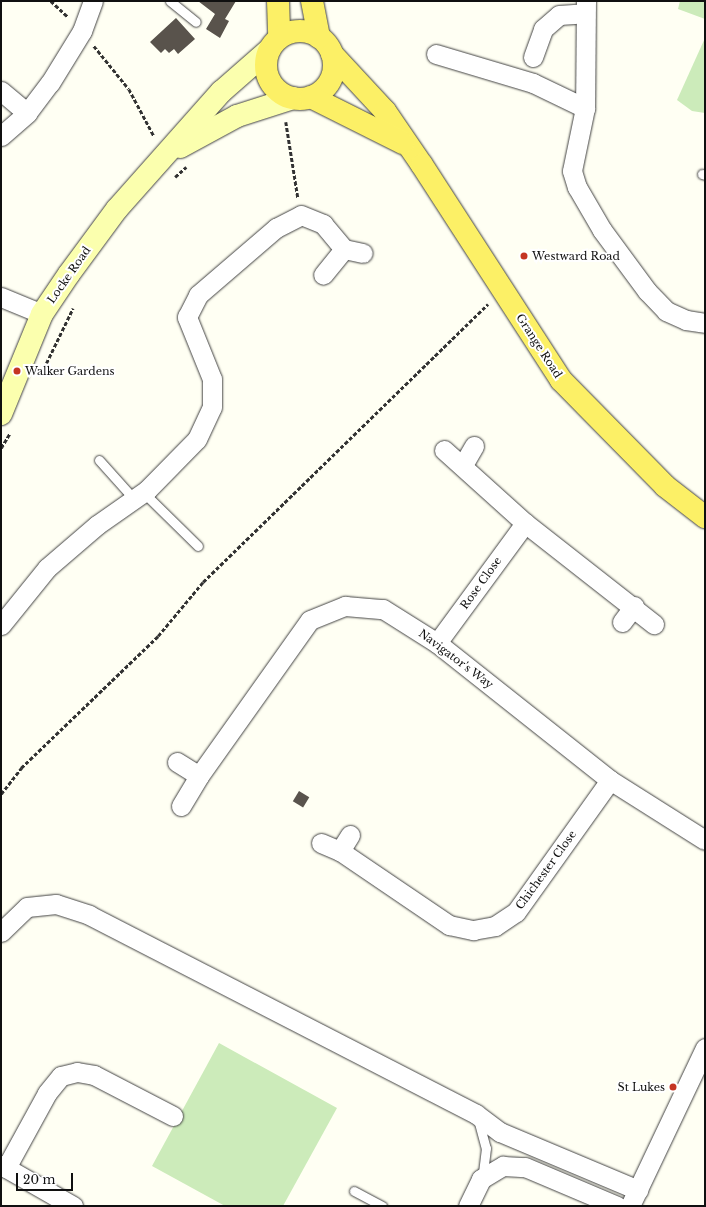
<!DOCTYPE html>
<style>
body{margin:0}
#map{position:relative;width:706px;height:1207px;overflow:hidden;background:#fffff3;font-family:"Libre Baskerville",serif}
div>[style]{position:absolute}
[style*='--x']{left:calc(var(--x)*1px);top:calc(var(--y)*1px);width:calc(var(--w)*1px);rotate:calc(var(--a)*1deg)}
.green>*{inset:0;background:#ccebba}
.building>*{inset:0;background:#59534c;transform-origin:0 0}
.path>*{height:2.5px;margin-top:-1.25px;transform-origin:0;background:repeating-linear-gradient(90deg,#323232 0 4px,transparent 0 6px)}
.roads{filter:drop-shadow(0 0 1px #434343) drop-shadow(0 0 1px #434343)}
.lane>*{height:9px;margin:-4.5px;padding:0 4.5px;transform-origin:4.5px;border-radius:4.5px;background:#fff}
.street>*{height:19px;margin:-9.5px;padding:0 9.5px;transform-origin:9.5px;border-radius:9.5px;background:#fff}
.secondary>*{height:22px;margin:-11px;padding:0 11px;transform-origin:11px;border-radius:11px;background:#fbffae}
.primary>*{height:22px;margin:-11px;padding:0 11px;transform-origin:11px;border-radius:11px;background:#fcf066}
.primary>.ring{margin:-11px;padding:0;box-sizing:content-box;background:none;border:22px solid #fcf066;border-radius:50%}
.dots>*{width:11px;height:11px;translate:-50% -50%;box-sizing:border-box;border:2px solid #fff;border-radius:50%}
span{translate:-50% -50%;white-space:nowrap;text-align:center;line-height:1.15;-webkit-text-stroke:4px #fff;paint-order:stroke}
.poi-label{font-size:11px;color:#101010}
.left{translate:0 -50%;text-align:left}
.right{translate:-100% -50%;text-align:right}
.street-label{font-size:11px;color:#101010}
.frame{position:absolute;inset:0;border:2px solid #101010;pointer-events:none}
.scale{position:absolute;left:16px;top:1173px;width:57px;height:18px;box-sizing:border-box;border:2px solid #101010;border-top:0;padding-left:5px;font-size:12px;line-height:14px;white-space:nowrap;color:#101010;-webkit-text-stroke:3px #fff;paint-order:stroke}
</style>
<div id="map">
<div class="green">
<i style="clip-path:polygon(680px 1px,705px 1px,705px 19px,678px 9px)"></i>
<i style="clip-path:polygon(705px 38px,705px 113px,692px 111px,677px 100px)"></i>
<i style="clip-path:polygon(219px 1043px,337px 1108px,283px 1206px,225px 1206px,152px 1166px)"></i>
</div>
<div class="building">
<i style="clip-path:polygon(198px 1px,236px 1px,225px 19px,229px 21px,220px 38px,206px 29px,215px 14px)"></i>
<i style="clip-path:polygon(176px 18px,195px 39px,178px 54px,174px 49px,169px 53px,165px 49px,161px 53px,150px 42px)"></i>
<i style="left:299px;top:791px;width:12px;height:12px;rotate:31deg"></i>
</div>
<div class="path">
<i style="--x:51;--y:1;--w:23;--a:43"></i>
<i style="--x:94;--y:46;--w:55;--a:50.9"></i>
<i style="--x:129;--y:89;--w:53;--a:62"></i>
<i style="--x:286;--y:122;--w:77;--a:81"></i>
<i style="--x:175;--y:177;--w:15;--a:-42"></i>
<i style="--x:41;--y:374;--w:73;--a:-64.1"></i>
<i style="--x:1;--y:448;--w:17;--a:-59"></i>
<i style="--x:1;--y:794;--w:33;--a:-52"></i>
<i style="--x:21;--y:768;--w:190;--a:-43.9"></i>
<i style="--x:158;--y:636;--w:70;--a:-50.2"></i>
<i style="--x:203;--y:582;--w:398;--a:-44.3"></i>
</div>
<div class="roads">
<div class="lane">
<i style="--x:170;--y:1;--w:33;--a:39"></i>
<i style="--x:702;--y:174;--w:3;--a:18"></i>
<i style="--x:99;--y:460;--w:52;--a:48.1"></i>
<i style="--x:143;--y:492;--w:77;--a:44.5"></i>
<i style="--x:478;--y:1119;--w:30;--a:75"></i>
<i style="--x:486;--y:1148;--w:31;--a:97"></i>
<i style="--x:354;--y:1191;--w:32;--a:28"></i>
</div>
<div class="street">
<i style="--x:586;--y:1;--w:107;--a:90.5"></i>
<i style="--x:585;--y:108;--w:64;--a:101.7"></i>
<i style="--x:572;--y:171;--w:17;--a:73"></i>
<i style="--x:577;--y:187;--w:50;--a:59.8"></i>
<i style="--x:602;--y:230;--w:76;--a:53.6"></i>
<i style="--x:647;--y:291;--w:28;--a:46"></i>
<i style="--x:666;--y:311;--w:22;--a:24"></i>
<i style="--x:686;--y:320;--w:19;--a:9"></i>
<i style="--x:436;--y:54;--w:101;--a:16.6"></i>
<i style="--x:533;--y:83;--w:58;--a:25.7"></i>
<i style="--x:533;--y:57;--w:30;--a:-70"></i>
<i style="--x:543;--y:29;--w:21;--a:-41"></i>
<i style="--x:559;--y:15;--w:26;--a:-4"></i>
<i style="--x:1;--y:91;--w:34;--a:40"></i>
<i style="--x:1;--y:136;--w:35;--a:-41"></i>
<i style="--x:27;--y:113;--w:38;--a:-53"></i>
<i style="--x:50;--y:83;--w:61;--a:-58.4"></i>
<i style="--x:82;--y:31;--w:32;--a:-70"></i>
<i style="--x:344;--y:249;--w:19;--a:12"></i>
<i style="--x:1;--y:297;--w:44;--a:22.5"></i>
<i style="--x:444;--y:450;--w:109;--a:42"></i>
<i style="--x:525;--y:523;--w:164;--a:38.1"></i>
<i style="--x:463;--y:465;--w:22;--a:-60"></i>
<i style="--x:622;--y:622;--w:20;--a:-53"></i>
<i style="--x:1;--y:625;--w:73;--a:-51.1"></i>
<i style="--x:47;--y:568;--w:66;--a:-40.7"></i>
<i style="--x:97;--y:525;--w:61;--a:-35"></i>
<i style="--x:147;--y:490;--w:71;--a:-45.6"></i>
<i style="--x:197;--y:439;--w:35;--a:-65"></i>
<i style="--x:212;--y:407;--w:28;--a:-90"></i>
<i style="--x:212;--y:379;--w:67;--a:-112"></i>
<i style="--x:187;--y:317;--w:25;--a:-63"></i>
<i style="--x:198;--y:295;--w:103;--a:-40.7"></i>
<i style="--x:276;--y:228;--w:28;--a:-27"></i>
<i style="--x:301;--y:215;--w:24;--a:22"></i>
<i style="--x:323;--y:224;--w:33;--a:50"></i>
<i style="--x:344;--y:249;--w:33;--a:129"></i>
<i style="--x:437;--y:643;--w:149;--a:-53.7"></i>
<i style="--x:177;--y:762;--w:26;--a:32"></i>
<i style="--x:181;--y:806;--w:35;--a:-59"></i>
<i style="--x:199;--y:776;--w:191;--a:-54.6"></i>
<i style="--x:310;--y:620;--w:38;--a:-22"></i>
<i style="--x:345;--y:606;--w:38;--a:5"></i>
<i style="--x:383;--y:609;--w:64;--a:32.2"></i>
<i style="--x:437;--y:643;--w:221;--a:38.4"></i>
<i style="--x:610;--y:780;--w:112;--a:32.3"></i>
<i style="--x:350;--y:835;--w:19;--a:122"></i>
<i style="--x:340;--y:851;--w:132;--a:34.2"></i>
<i style="--x:449;--y:925;--w:25;--a:12"></i>
<i style="--x:473;--y:930;--w:22;--a:-10"></i>
<i style="--x:495;--y:926;--w:25;--a:-34"></i>
<i style="--x:516;--y:912;--w:162;--a:-54.5"></i>
<i style="--x:321;--y:843;--w:21;--a:23"></i>
<i style="--x:1;--y:932;--w:36;--a:-44"></i>
<i style="--x:27;--y:907;--w:29;--a:-6"></i>
<i style="--x:56;--y:904;--w:35;--a:18"></i>
<i style="--x:89;--y:915;--w:435;--a:27.2"></i>
<i style="--x:476;--y:1114;--w:30;--a:37"></i>
<i style="--x:500;--y:1132;--w:150;--a:22.8"></i>
<i style="--x:1;--y:1165;--w:83;--a:29.7"></i>
<i style="--x:6;--y:1168;--w:85;--a:-61.3"></i>
<i style="--x:47;--y:1093;--w:22;--a:-51"></i>
<i style="--x:61;--y:1076;--w:16;--a:-14"></i>
<i style="--x:77;--y:1072;--w:17;--a:10"></i>
<i style="--x:94;--y:1075;--w:89;--a:27.4"></i>
<i style="--x:468;--y:1206;--w:30;--a:-64"></i>
<i style="--x:481;--y:1179;--w:26;--a:-31"></i>
<i style="--x:503;--y:1166;--w:22;--a:3"></i>
<i style="--x:525;--y:1167;--w:100;--a:23"></i>
<i style="--x:630;--y:1206;--w:175;--a:-64.6"></i>
</div>
<div class="secondary">
<i style="--x:180;--y:147;--w:65;--a:-28.5"></i>
<i style="--x:237;--y:116;--w:59;--a:-17.8"></i>
<i style="--x:1;--y:414;--w:108;--a:-67.7"></i>
<i style="--x:42;--y:314;--w:48;--a:-56"></i>
<i style="--x:69;--y:274;--w:81;--a:-53.6"></i>
<i style="--x:117;--y:209;--w:157;--a:-48.4"></i>
<i style="--x:221;--y:92;--w:64;--a:-41.2"></i>
</div>
<div class="primary">
<i style="--x:278;--y:1;--w:37;--a:88"></i>
<i style="--x:312;--y:1;--w:37;--a:79"></i>
<i class="ring" style="left:266px;top:31px;width:46px;height:46px"></i>
<i style="--x:332;--y:54;--w:78;--a:47.1"></i>
<i style="--x:385;--y:111;--w:65;--a:55.6"></i>
<i style="--x:422;--y:165;--w:256;--a:57.1"></i>
<i style="--x:561;--y:380;--w:148;--a:45.5"></i>
<i style="--x:665;--y:486;--w:51;--a:37.8"></i>
<i style="--x:311;--y:97;--w:103;--a:26.6"></i>
</div>
</div>
<div class="dots">
<i style="left:524px;top:256px;background:#c53523"></i>
<i style="left:17px;top:371px;background:#c53523"></i>
<i style="left:673px;top:1087px;background:#c53523"></i>
</div>
<div class="poi-label">
<span class="left" style="left:532px;top:256px">Westward Road</span>
<span class="left" style="left:25px;top:371px">Walker Gardens</span>
<span class="right" style="left:665px;top:1087px">St Lukes</span>
</div>
<div class="street-label">
<span style="left:69px;top:275px;rotate:-55deg">Locke Road</span>
<span style="left:539px;top:346px;rotate:57deg">Grange Road</span>
<span style="left:481px;top:583px;rotate:-54deg">Rose Close</span>
<span style="left:456px;top:659px;rotate:37deg">Navigator's Way</span>
<span style="left:546px;top:870px;rotate:-54deg">Chichester Close</span>
</div>
<div class="frame"></div>
<div class="scale">20 m</div>
</div>
